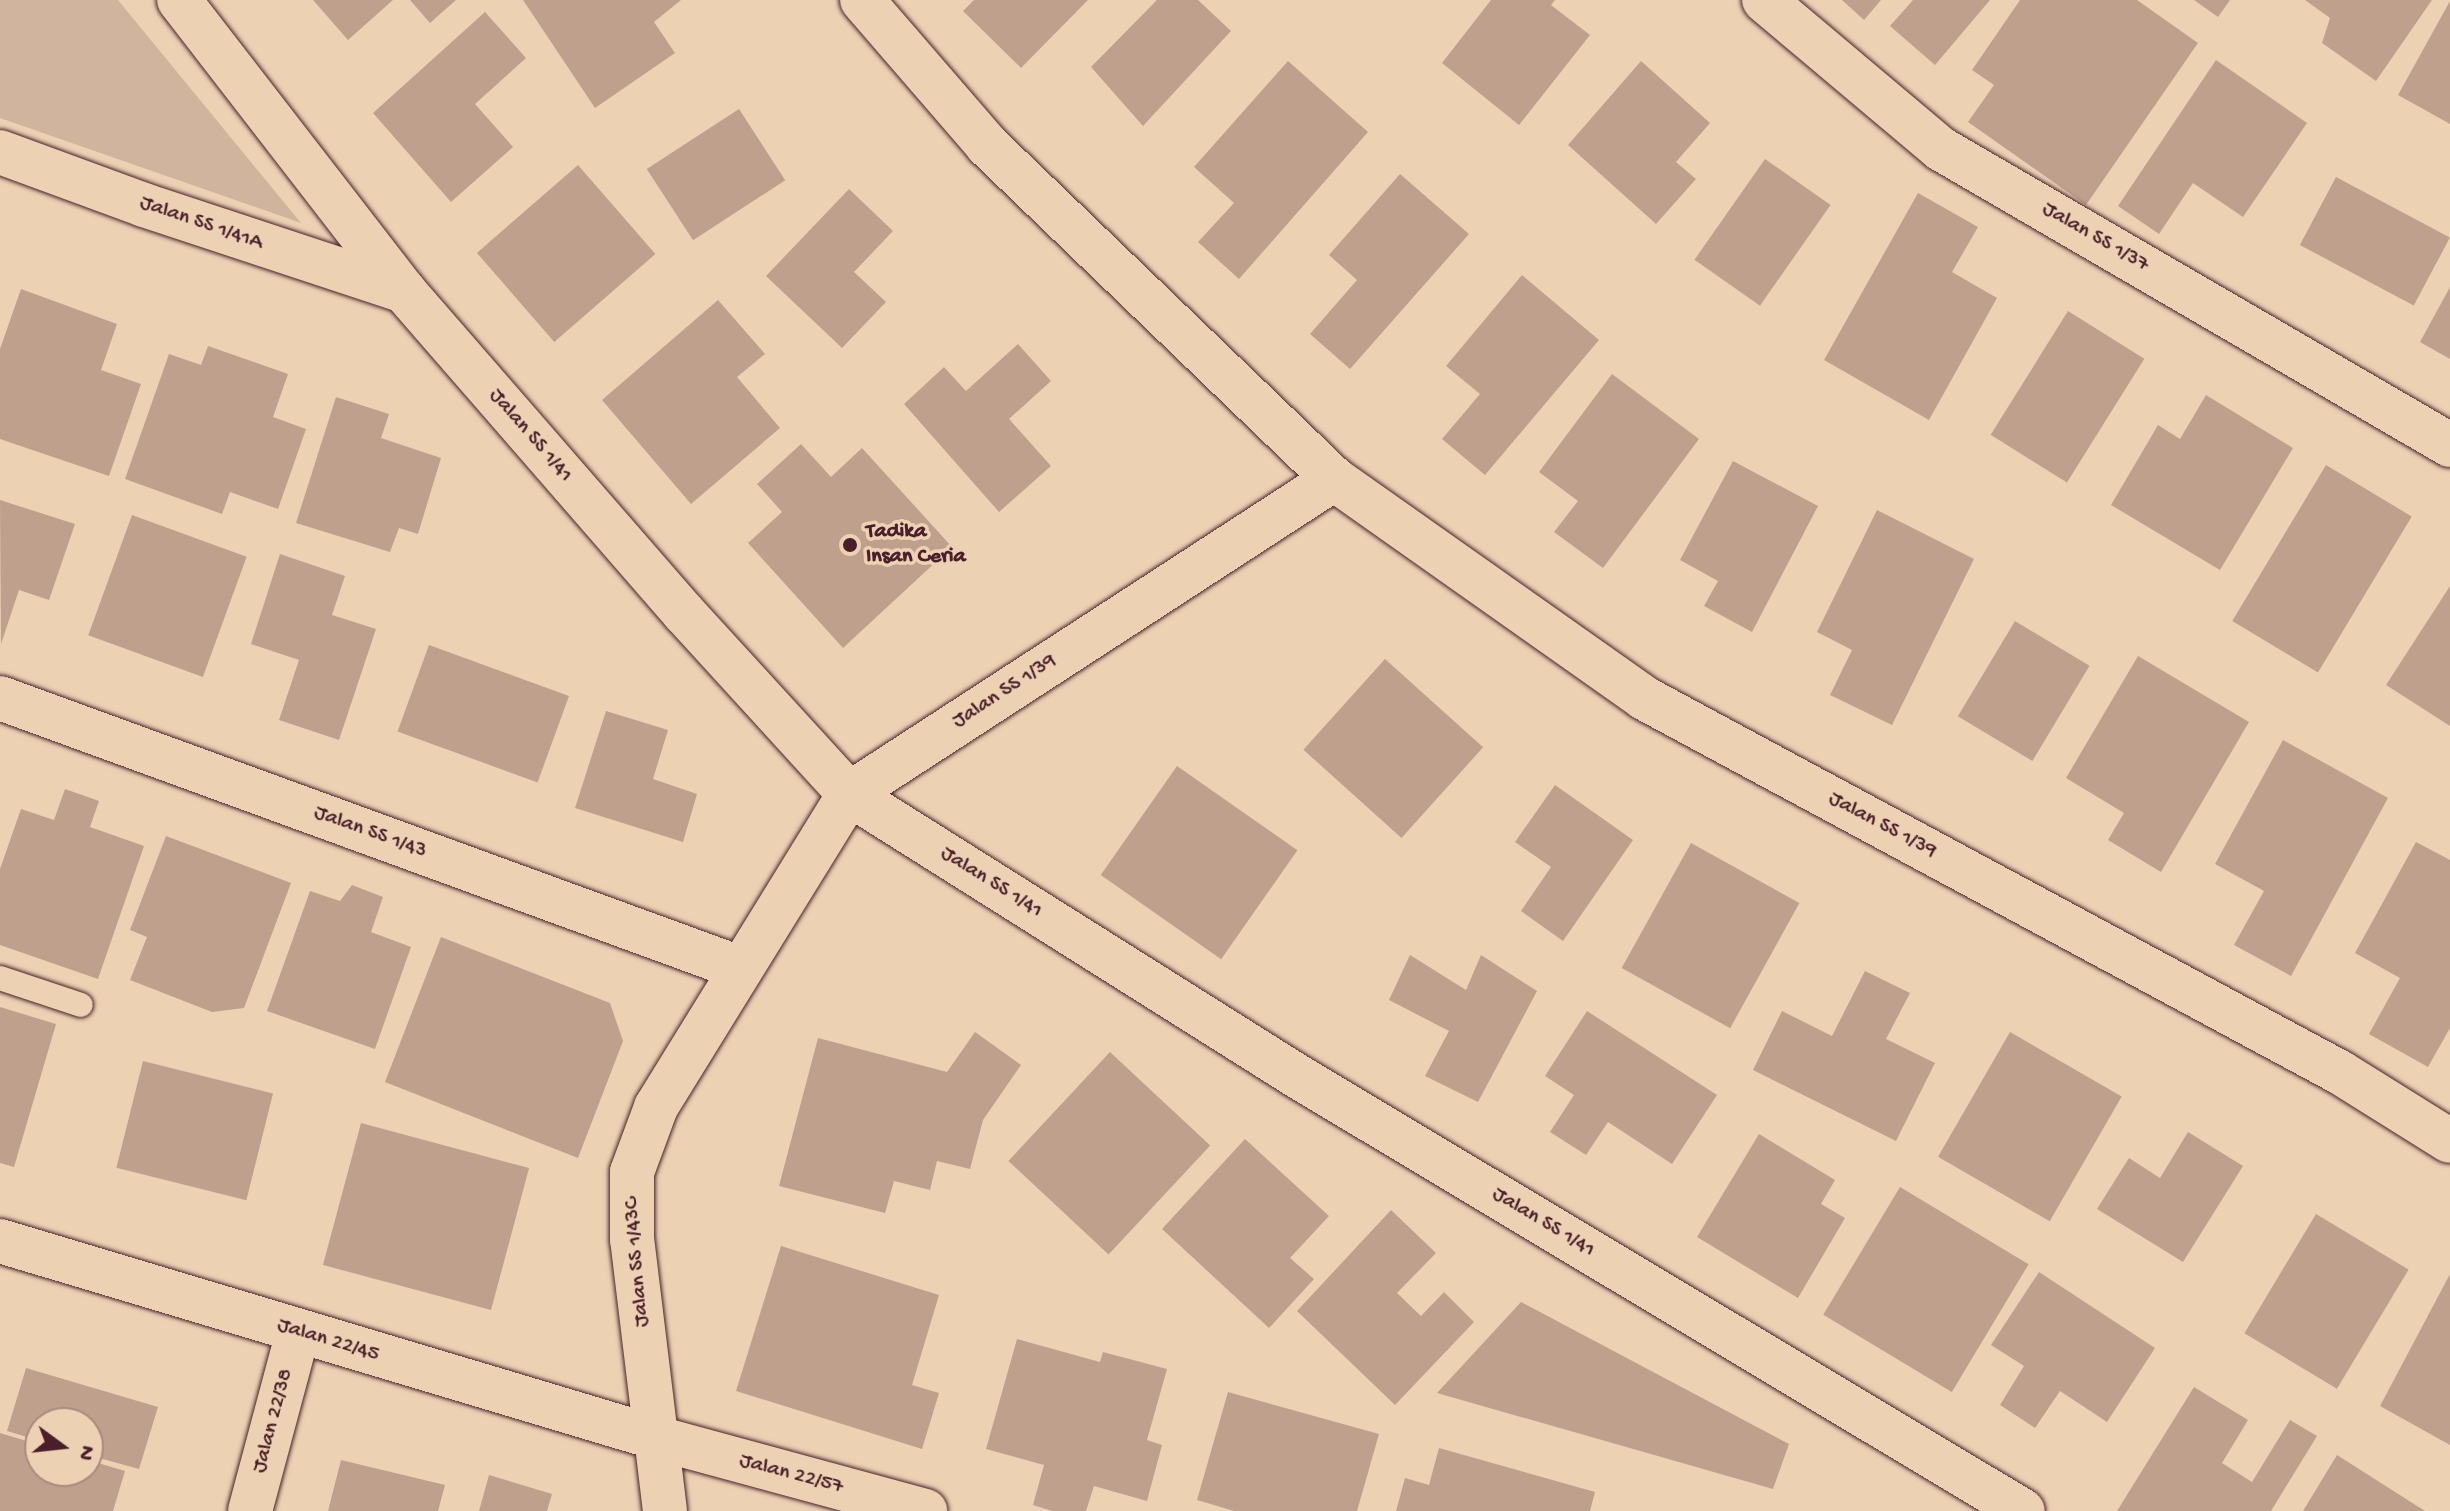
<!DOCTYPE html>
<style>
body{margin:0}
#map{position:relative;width:2450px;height:1511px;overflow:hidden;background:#ecd2b3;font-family:"Gochi Hand",sans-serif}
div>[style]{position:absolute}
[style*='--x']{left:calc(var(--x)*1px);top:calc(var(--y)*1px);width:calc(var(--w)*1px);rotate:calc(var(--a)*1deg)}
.green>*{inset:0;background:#d1b49d}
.building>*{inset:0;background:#bfa08d;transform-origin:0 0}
.roads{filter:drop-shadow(0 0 2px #4a1f2b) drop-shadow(0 0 2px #4a1f2b)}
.lane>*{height:24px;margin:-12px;padding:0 12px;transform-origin:12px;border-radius:12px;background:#ecd2b3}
.street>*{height:44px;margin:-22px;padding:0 22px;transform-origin:22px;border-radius:22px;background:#ecd2b3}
.dots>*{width:22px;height:22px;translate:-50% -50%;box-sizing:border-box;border:4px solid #ecd2b3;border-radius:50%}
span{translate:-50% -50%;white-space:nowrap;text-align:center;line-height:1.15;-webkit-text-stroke:7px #ecd2b3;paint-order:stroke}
.street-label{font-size:22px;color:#4a1f2b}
.poi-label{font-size:22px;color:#4a1f2b;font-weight:700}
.left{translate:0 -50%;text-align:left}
.north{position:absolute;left:24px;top:1407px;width:80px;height:80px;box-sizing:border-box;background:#ecd2b3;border:2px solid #ab8a7d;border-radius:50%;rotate:105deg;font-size:22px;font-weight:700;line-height:32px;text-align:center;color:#4a1f2b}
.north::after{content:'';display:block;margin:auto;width:28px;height:36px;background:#4a1f2b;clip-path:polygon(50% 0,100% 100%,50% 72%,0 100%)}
</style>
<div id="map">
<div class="green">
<i style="clip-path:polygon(0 0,118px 0,301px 223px,0 118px)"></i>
</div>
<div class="building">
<i style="clip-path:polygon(313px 0,393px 0,348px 40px)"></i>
<i style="clip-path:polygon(410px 0,456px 0,430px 23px)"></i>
<i style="clip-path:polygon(523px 0,681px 0,654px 22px,675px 53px,595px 108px)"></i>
<i style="clip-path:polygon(974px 0,1088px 0,1021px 68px,963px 11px)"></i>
<i style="clip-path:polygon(1157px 0,1198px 0,1231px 31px,1143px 126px,1091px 67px)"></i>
<i style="clip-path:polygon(1491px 0,1555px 0,1551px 5px,1590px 35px,1519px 125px,1442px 63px)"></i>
<i style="clip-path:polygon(1842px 0,1881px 0,1864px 20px)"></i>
<i style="clip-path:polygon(1913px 0,1990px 0,1935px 65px,1890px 26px)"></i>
<i style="clip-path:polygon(2020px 0,2137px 0,2198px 43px,2086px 205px,1968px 122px,1994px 85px,1972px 70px)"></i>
<i style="clip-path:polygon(2194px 0,2230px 0,2218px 17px)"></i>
<i style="clip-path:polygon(2305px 0,2432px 0,2376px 81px,2322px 43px,2330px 18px)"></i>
<i style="clip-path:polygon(2450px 1px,2450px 124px,2398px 95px)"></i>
<i style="clip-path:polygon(485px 12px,526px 58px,475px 104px,513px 147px,451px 202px,373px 113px)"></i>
<i style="clip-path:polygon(2216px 60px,2307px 123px,2243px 217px,2193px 183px,2159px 234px,2118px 206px)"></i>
<i style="clip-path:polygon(1288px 61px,1368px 132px,1239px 279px,1198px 242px,1234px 203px,1194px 167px)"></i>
<i style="clip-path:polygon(1641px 61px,1710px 123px,1676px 162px,1696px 179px,1656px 224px,1568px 145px)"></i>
<i style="left:739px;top:109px;width:85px;height:110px;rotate:57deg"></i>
<i style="left:1765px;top:159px;width:80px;height:123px;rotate:35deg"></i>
<i style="left:578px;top:165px;width:118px;height:134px;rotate:49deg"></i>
<i style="clip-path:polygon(1400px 174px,1469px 234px,1350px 369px,1310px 334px,1357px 280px,1329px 255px)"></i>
<i style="left:2336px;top:177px;width:129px;height:77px;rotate:28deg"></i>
<i style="clip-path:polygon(849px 189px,893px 231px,854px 272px,886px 302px,842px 348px,766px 276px)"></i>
<i style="clip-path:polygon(1918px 193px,1978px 227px,1952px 272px,1997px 298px,1929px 420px,1824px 360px)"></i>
<i style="clip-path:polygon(1522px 275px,1599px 340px,1485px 475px,1442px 439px,1480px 394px,1446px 366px)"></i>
<i style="clip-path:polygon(2450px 287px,2450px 359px,2420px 342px)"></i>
<i style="clip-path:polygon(21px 289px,117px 324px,101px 370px,141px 384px,109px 476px,0 439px,0 349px)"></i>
<i style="clip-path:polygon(718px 300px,765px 354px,737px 377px,780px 428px,691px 504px,602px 400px)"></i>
<i style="left:2068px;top:311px;width:90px;height:146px;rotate:32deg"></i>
<i style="clip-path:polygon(1018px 344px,1051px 381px,1009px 419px,1051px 466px,999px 512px,904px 404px,944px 367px,966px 391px)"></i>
<i style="clip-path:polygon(208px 346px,288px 374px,273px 417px,306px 429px,278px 509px,230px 492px,222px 514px,125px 479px,169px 354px,201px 365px)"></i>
<i style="clip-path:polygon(1612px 374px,1699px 439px,1603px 568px,1554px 532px,1578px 501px,1539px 472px)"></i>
<i style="clip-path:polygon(2206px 395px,2293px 448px,2220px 570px,2111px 505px,2158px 425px,2180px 439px)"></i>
<i style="clip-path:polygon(336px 397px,389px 414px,381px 438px,441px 458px,418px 534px,399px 528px,390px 552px,296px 523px)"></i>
<i style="clip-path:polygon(801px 444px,831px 477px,862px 448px,952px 547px,843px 648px,748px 543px,782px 512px,757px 484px)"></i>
<i style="clip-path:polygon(1733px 461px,1818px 506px,1752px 632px,1704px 606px,1718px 581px,1680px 560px)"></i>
<i style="left:2326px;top:465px;width:100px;height:182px;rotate:31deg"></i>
<i style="clip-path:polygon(0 500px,75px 524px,49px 600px,19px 590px,1px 644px)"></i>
<i style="clip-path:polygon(1877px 510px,1974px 559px,1892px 725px,1830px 695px,1852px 650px,1817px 632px)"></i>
<i style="left:132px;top:515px;width:122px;height:128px;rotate:20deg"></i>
<i style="clip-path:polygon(280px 554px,345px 576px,332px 615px,376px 629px,339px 740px,279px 720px,299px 660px,251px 644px)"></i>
<i style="clip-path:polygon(2450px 586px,2450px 726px,2386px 685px)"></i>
<i style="left:2015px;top:621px;width:87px;height:111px;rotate:31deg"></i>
<i style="left:429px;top:645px;width:149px;height:92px;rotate:20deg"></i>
<i style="clip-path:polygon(2138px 656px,2249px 722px,2161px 872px,2108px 840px,2124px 813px,2066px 778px)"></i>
<i style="left:1385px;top:659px;width:132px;height:122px;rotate:42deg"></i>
<i style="clip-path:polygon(606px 711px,668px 730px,653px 779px,697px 794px,683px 842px,575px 808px)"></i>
<i style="clip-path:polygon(2283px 740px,2388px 798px,2291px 976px,2234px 945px,2264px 891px,2215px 864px)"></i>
<i style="left:1177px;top:766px;width:147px;height:133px;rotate:35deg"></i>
<i style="clip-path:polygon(1555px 785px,1633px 840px,1563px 941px,1521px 911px,1551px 867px,1515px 842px)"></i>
<i style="clip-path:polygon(65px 789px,99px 801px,90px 827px,144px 846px,98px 979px,0 945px,0 869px,21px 809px,54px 820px)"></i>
<i style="clip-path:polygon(166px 836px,291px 883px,244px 1008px,212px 1012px,130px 980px,147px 937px,130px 930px)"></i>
<i style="clip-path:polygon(2416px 842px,2450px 860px,2450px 1028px,2428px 1067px,2369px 1034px,2400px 978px,2355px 953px)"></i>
<i style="left:1691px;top:843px;width:124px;height:143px;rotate:29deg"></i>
<i style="clip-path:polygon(352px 885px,383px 897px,371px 932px,411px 947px,375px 1049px,267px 1011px,310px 891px,340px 901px)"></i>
<i style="clip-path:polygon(441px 937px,610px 1003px,623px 1041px,578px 1158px,385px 1082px)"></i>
<i style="clip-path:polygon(1410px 955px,1466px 990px,1481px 955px,1537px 991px,1478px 1102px,1425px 1076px,1449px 1031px,1389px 1000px)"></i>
<i style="clip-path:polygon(1865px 971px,1910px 993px,1886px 1039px,1935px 1063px,1896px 1141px,1753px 1070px,1782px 1011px,1832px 1036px)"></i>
<i style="clip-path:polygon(0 1007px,56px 1024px,14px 1167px,0 1163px)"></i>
<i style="clip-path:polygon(1587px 1011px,1717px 1095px,1672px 1164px,1608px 1122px,1586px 1155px,1550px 1132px,1574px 1095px,1545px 1076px)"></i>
<i style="clip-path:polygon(975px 1032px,1021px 1065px,983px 1120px,970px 1169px,937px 1161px,930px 1190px,894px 1181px,885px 1213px,779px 1186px,818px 1038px,947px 1072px)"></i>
<i style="left:2010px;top:1032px;width:129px;height:144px;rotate:30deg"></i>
<i style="left:1110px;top:1052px;width:137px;height:149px;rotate:43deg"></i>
<i style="left:143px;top:1061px;width:134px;height:110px;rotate:14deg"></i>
<i style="left:361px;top:1123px;width:174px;height:147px;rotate:15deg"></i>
<i style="clip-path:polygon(2188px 1132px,2243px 1166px,2183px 1262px,2097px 1209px,2129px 1158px,2160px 1178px)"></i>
<i style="clip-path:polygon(1759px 1134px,1835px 1180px,1821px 1204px,1845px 1218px,1798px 1298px,1697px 1237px)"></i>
<i style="clip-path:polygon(1245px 1139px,1329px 1216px,1290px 1258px,1314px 1279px,1269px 1328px,1162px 1229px)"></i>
<i style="left:1900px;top:1187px;width:150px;height:149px;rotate:31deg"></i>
<i style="clip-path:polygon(1391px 1210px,1436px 1253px,1397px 1293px,1421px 1316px,1444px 1292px,1474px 1322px,1395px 1405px,1297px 1311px)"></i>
<i style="left:2316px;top:1214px;width:108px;height:139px;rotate:31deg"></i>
<i style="clip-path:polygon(781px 1246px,939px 1295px,912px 1385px,939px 1393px,922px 1449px,736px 1391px)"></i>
<i style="clip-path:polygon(2039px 1272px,2155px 1348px,2107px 1422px,2060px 1391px,2035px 1428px,2000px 1405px,2024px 1366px,1991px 1345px)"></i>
<i style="clip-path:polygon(2450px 1274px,2450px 1445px,2380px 1406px)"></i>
<i style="clip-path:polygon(1521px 1302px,1789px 1444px,1773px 1489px,1437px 1393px)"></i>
<i style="clip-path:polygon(1017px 1339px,1100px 1362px,1103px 1352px,1167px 1369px,1147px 1440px,1162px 1445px,1147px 1501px,1094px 1486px,1086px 1511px,1052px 1511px,1033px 1505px,1044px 1465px,986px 1449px)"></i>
<i style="clip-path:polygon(26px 1368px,158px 1407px,139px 1469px,88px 1455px,88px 1423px,40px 1423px,40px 1441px,7px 1431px)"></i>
<i style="clip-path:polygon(2194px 1387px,2248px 1420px,2222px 1463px,2252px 1482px,2290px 1420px,2317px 1436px,2271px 1511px,2117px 1511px)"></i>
<i style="clip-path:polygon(1228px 1392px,1379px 1434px,1357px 1511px,1234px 1511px,1197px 1500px)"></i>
<i style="clip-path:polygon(0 1433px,40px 1445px,40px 1471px,88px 1471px,88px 1460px,125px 1471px,113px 1511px,0 1511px)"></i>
<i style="clip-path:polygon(1439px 1448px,1595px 1492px,1590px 1511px,1396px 1511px,1405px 1478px,1429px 1485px)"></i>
<i style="clip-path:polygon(2337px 1455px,2425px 1511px,2303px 1511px)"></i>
<i style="clip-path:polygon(341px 1460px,445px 1485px,438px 1511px,328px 1511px)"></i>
<i style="clip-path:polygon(489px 1475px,552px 1494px,547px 1511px,479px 1511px)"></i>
</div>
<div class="roads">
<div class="lane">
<i style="--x:0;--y:978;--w:85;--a:18.4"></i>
</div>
<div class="street">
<i style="--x:179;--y:0;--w:368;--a:52.3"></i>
<i style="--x:404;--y:291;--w:427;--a:49"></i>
<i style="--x:684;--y:613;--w:245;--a:47.6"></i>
<i style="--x:849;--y:794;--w:529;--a:32.19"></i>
<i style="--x:1297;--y:1076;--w:846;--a:30.93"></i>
<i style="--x:862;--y:0;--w:191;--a:49.2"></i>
<i style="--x:987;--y:145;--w:482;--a:43.9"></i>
<i style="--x:1334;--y:479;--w:380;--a:35.2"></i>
<i style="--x:1644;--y:698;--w:791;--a:28.28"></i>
<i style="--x:2341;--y:1073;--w:128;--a:32"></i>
<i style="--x:1764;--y:0;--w:231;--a:40.1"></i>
<i style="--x:1941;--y:149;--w:589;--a:30.18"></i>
<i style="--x:0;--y:152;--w:153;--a:20.2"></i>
<i style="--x:144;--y:205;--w:274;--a:18.3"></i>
<i style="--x:0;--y:698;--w:788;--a:20.05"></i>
<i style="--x:0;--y:1241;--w:686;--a:16.69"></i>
<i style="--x:657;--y:1438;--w:278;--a:15.2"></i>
<i style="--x:250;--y:1511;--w:185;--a:-75"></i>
<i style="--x:665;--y:1511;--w:273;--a:-96.9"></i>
<i style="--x:632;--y:1240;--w:68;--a:-90"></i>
<i style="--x:632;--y:1172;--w:69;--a:-69.7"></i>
<i style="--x:656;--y:1107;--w:368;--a:-58.3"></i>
<i style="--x:849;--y:794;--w:578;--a:-33"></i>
</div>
</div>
<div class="dots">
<i style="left:850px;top:545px;background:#4a1f2b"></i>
</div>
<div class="street-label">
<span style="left:201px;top:224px;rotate:19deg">Jalan SS 1/41A</span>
<span style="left:2095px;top:238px;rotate:30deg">Jalan SS 1/37</span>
<span style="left:530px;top:436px;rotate:49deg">Jalan SS 1/41</span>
<span style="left:1005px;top:692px;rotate:-33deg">Jalan SS 1/39</span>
<span style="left:1882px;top:826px;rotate:28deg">Jalan SS 1/39</span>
<span style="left:370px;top:833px;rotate:20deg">Jalan SS 1/43</span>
<span style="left:991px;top:883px;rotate:32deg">Jalan SS 1/41</span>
<span style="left:1543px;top:1223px;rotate:31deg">Jalan SS 1/41</span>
<span style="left:638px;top:1262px;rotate:-95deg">Jalan SS 1/43C</span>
<span style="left:328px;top:1341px;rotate:17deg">Jalan 22/45</span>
<span style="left:274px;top:1421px;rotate:-75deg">Jalan 22/38</span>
<span style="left:791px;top:1475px;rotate:15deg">Jalan 22/57</span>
</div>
<div class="poi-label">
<span class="left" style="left:866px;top:545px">Tadika<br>Insan Ceria</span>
</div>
<div class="north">N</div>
</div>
